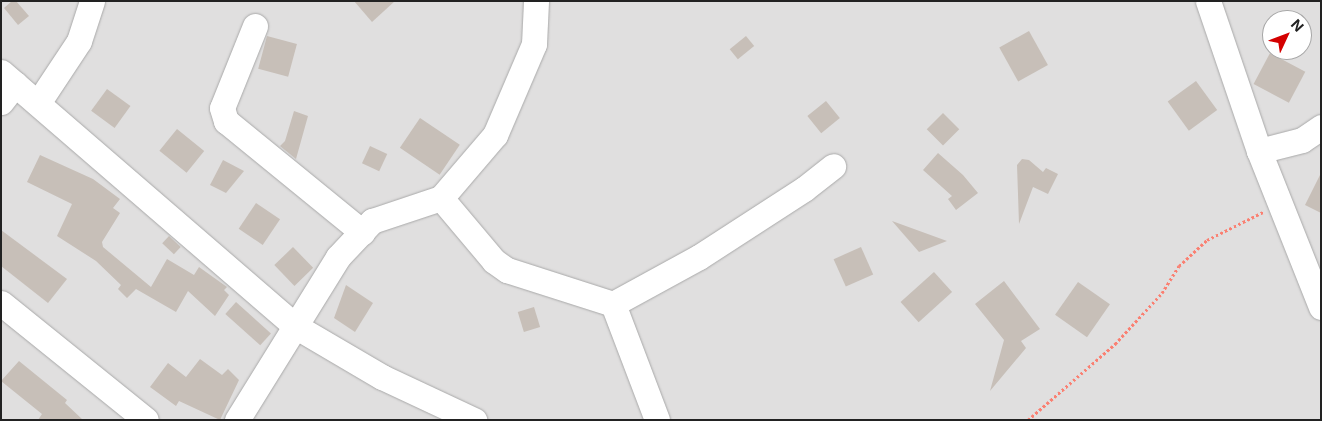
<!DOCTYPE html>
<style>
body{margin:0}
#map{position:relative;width:1322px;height:421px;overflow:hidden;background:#f2efe9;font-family:Inter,sans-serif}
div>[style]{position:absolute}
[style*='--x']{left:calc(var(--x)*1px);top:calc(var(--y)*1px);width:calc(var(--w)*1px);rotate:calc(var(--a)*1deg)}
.residential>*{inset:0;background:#e0dfdf}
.building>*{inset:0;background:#c7bfb8;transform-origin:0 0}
.path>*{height:3px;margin-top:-1.5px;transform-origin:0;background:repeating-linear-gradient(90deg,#fa8072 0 2.5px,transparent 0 5px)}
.roads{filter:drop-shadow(0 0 1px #a9a9a9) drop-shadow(0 0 1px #a9a9a9)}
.minor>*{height:25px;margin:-12.5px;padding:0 12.5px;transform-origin:12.5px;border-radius:12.5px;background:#fff}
span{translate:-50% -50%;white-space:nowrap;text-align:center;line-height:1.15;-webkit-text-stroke:4px #fff;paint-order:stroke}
.frame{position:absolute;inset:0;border:2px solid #222;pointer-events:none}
.north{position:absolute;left:1262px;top:10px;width:50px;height:50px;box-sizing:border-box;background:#fff;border:1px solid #a7a7a7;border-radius:50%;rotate:47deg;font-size:14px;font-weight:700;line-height:20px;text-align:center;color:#222}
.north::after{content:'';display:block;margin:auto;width:18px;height:22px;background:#d40000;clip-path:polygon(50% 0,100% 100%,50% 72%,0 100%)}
</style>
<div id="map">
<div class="residential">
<i style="clip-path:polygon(evenodd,1px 1px,1321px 1px,1321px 420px,1px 420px,1px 1px,1272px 20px,1302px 20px,1302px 50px,1272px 50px,1272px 20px)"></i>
</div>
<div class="building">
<i style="clip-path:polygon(12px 1px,16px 1px,29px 16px,18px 25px,4px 8px)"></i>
<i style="clip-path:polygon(354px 1px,395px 1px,372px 22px)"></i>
<i style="left:1029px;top:31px;width:39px;height:34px;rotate:61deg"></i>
<i style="left:267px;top:36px;width:31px;height:34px;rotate:15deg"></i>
<i style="left:746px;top:36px;width:13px;height:21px;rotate:51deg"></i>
<i style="left:1270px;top:53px;width:40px;height:35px;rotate:28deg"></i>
<i style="left:1196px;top:81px;width:36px;height:35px;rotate:54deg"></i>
<i style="left:107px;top:89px;width:29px;height:27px;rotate:36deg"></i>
<i style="left:826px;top:101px;width:22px;height:24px;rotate:51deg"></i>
<i style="clip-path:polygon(294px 111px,308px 116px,296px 159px,280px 146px,285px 141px)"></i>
<i style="left:943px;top:113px;width:23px;height:23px;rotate:45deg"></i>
<i style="left:420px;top:118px;width:48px;height:36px;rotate:34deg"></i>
<i style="left:177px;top:129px;width:35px;height:28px;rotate:39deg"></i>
<i style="left:370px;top:146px;width:19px;height:19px;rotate:25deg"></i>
<i style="clip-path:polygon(938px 153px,963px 175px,978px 193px,956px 210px,948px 199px,952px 196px,923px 170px)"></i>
<i style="clip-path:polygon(40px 155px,93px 179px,120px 199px,113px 208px,120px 213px,102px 242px,103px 247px,151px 287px,167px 259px,194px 275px,199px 267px,227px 287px,224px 290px,229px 295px,215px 316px,188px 291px,176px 312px,136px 289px,127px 298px,118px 289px,121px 285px,96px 261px,57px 236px,72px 204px,27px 182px)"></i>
<i style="clip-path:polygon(1022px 159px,1029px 160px,1043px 172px,1046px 168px,1058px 174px,1048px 194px,1033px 187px,1019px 224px,1017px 165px)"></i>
<i style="clip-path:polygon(223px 160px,244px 171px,226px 193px,210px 185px)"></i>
<i style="clip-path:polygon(1321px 173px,1321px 213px,1305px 205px)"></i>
<i style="left:256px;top:203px;width:29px;height:31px;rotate:34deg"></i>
<i style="clip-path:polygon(892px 221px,947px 241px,919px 252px)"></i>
<i style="clip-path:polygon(1px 230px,67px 279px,48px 303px,1px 266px)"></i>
<i style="left:169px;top:236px;width:16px;height:10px;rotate:43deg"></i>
<i style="left:293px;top:247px;width:29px;height:26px;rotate:46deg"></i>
<i style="left:861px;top:247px;width:30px;height:30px;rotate:66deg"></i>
<i style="left:934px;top:272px;width:27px;height:45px;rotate:48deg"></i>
<i style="clip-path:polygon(1004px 281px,1040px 329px,1021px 341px,1026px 348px,990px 391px,1004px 340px,975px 304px)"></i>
<i style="left:1078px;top:282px;width:39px;height:40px;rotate:35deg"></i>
<i style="clip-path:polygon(346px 285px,373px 303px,355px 332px,334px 318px)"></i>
<i style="left:236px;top:302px;width:47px;height:16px;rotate:42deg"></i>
<i style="left:534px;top:307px;width:21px;height:17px;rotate:73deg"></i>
<i style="clip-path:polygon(200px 359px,222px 375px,228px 369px,239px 380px,220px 420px,179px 401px,176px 406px,150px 387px,168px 363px,186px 377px)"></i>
<i style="clip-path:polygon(19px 361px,67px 400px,65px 403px,83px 420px,38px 420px,42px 414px,1px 381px)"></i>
</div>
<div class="path">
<i style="--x:1028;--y:420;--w:116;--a:-41.1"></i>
<i style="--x:1115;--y:344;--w:69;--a:-47.3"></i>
<i style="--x:1162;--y:293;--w:32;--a:-58"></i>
<i style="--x:1179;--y:266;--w:38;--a:-43"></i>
<i style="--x:1207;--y:240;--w:63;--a:-26.6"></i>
</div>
<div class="roads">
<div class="minor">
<i style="--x:1208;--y:1;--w:158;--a:71.2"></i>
<i style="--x:1259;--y:151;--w:168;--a:68.3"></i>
<i style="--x:255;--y:26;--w:88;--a:111.9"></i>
<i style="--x:222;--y:108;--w:14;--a:73"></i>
<i style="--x:226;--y:121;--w:176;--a:39.2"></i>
<i style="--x:1;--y:72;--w:389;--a:40.8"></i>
<i style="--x:295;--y:326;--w:101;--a:30.4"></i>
<i style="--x:382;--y:377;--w:102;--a:25.1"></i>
<i style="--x:1;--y:102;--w:23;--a:-52"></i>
<i style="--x:38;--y:103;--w:74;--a:-56.5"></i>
<i style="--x:79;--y:41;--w:42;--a:-72"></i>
<i style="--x:1259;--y:151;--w:44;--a:-14.3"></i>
<i style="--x:1302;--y:140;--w:23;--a:-34"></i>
<i style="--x:441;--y:198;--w:82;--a:49.9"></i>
<i style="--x:494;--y:261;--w:16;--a:35"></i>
<i style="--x:507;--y:270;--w:111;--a:17.8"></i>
<i style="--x:613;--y:304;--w:124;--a:69.2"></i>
<i style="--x:1;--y:303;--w:186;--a:38.9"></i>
<i style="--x:613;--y:304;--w:98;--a:-28.7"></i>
<i style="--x:699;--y:257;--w:125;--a:-32.9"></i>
<i style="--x:804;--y:189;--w:37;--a:-38"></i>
<i style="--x:237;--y:420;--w:192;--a:-58.2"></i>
<i style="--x:338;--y:257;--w:50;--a:-46.6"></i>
<i style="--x:372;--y:221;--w:73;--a:-18.4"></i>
<i style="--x:441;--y:198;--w:83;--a:-49.4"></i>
<i style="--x:495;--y:135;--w:99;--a:-66.8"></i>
<i style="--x:534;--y:44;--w:43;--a:-87.3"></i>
</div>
</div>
<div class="frame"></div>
<div class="north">N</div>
</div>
